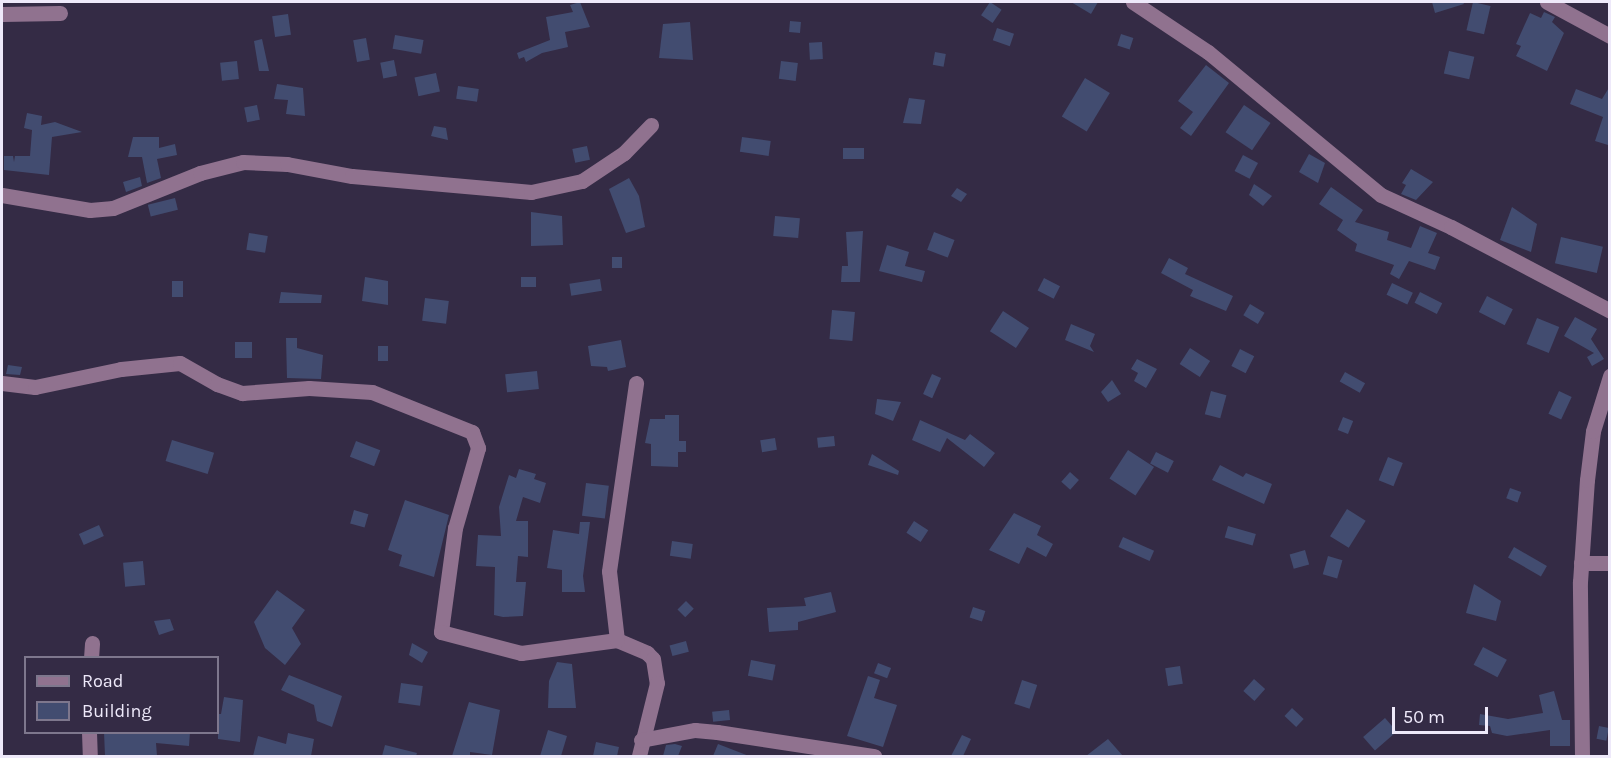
<!DOCTYPE html>
<style>
body{margin:0}
#map{position:relative;width:1611px;height:758px;overflow:hidden;background:#342b45;font-family:Karla,sans-serif}
div>[style]{position:absolute}
[style*='--x']{left:calc(var(--x)*1px);top:calc(var(--y)*1px);width:calc(var(--w)*1px);rotate:calc(var(--a)*1deg)}
.building>*{inset:0;background:#424c70;transform-origin:0 0}
.minor>*{height:15px;margin:-7.5px;padding:0 7.5px;transform-origin:7.5px;border-radius:7.5px;background:#90728f}
span{translate:-50% -50%;white-space:nowrap;text-align:center;line-height:1.15;-webkit-text-stroke:4.5px #342b45;paint-order:stroke}
.frame{position:absolute;inset:0;border:3px solid #eee9fa;pointer-events:none}
.legend{position:absolute;left:24px;top:656px;width:195px;height:78px;box-sizing:border-box;background:#342b45;border:2px solid #7e778d;margin:0;padding:8px 10px;list-style:none;font-size:18px;color:#eee9fa}
.legend li{display:flex;align-items:center;gap:12px;height:30px}
.legend b{width:30px;border:2px solid #7e778d}
.scale{position:absolute;left:1392px;top:707px;width:96px;height:27px;box-sizing:border-box;border:3px solid #eee9fa;border-top:0;padding-left:8px;font-size:18px;line-height:21px;white-space:nowrap;color:#eee9fa;-webkit-text-stroke:4px #342b45;paint-order:stroke}
</style>
<div id="map">
<div class="building">
<i style="clip-path:polygon(580px 2px,590px 27px,565px 32px,568px 47px,542px 53px,526px 62px,524px 57px,519px 59px,517px 53px,550px 40px,546px 17px,573px 12px,570px 5px)"></i>
<i style="left:990px;top:2px;width:14px;height:16px;rotate:34deg"></i>
<i style="clip-path:polygon(1071px 2px,1098px 2px,1091px 14px)"></i>
<i style="clip-path:polygon(1432px 2px,1463px 2px,1464px 4px,1435px 13px)"></i>
<i style="left:1473px;top:2px;width:18px;height:29px;rotate:13deg"></i>
<i style="clip-path:polygon(1544px 12px,1555px 17px,1552px 22px,1564px 33px,1547px 71px,1516px 56px,1521px 46px,1516px 44px,1530px 13px,1541px 18px)"></i>
<i style="left:288px;top:14px;width:21px;height:16px;rotate:82deg"></i>
<i style="left:790px;top:21px;width:11px;height:11px;rotate:5deg"></i>
<i style="clip-path:polygon(690px 22px,693px 60px,659px 58px,663px 24px)"></i>
<i style="left:997px;top:28px;width:18px;height:13px;rotate:19deg"></i>
<i style="left:1121px;top:34px;width:13px;height:12px;rotate:18deg"></i>
<i style="left:395px;top:35px;width:29px;height:14px;rotate:10deg"></i>
<i style="left:366px;top:38px;width:22px;height:13px;rotate:80deg"></i>
<i style="clip-path:polygon(262px 39px,269px 71px,259px 71px,254px 41px)"></i>
<i style="left:822px;top:42px;width:17px;height:13px;rotate:87deg"></i>
<i style="left:1449px;top:51px;width:26px;height:23px;rotate:13deg"></i>
<i style="left:935px;top:52px;width:11px;height:13px;rotate:10deg"></i>
<i style="left:394px;top:60px;width:16px;height:14px;rotate:79deg"></i>
<i style="left:237px;top:61px;width:18px;height:17px;rotate:84deg"></i>
<i style="left:781px;top:61px;width:17px;height:18px;rotate:7deg"></i>
<i style="clip-path:polygon(1206px 65px,1229px 83px,1191px 136px,1180px 128px,1193px 112px,1178px 101px)"></i>
<i style="left:436px;top:73px;width:19px;height:22px;rotate:78deg"></i>
<i style="left:1085px;top:78px;width:29px;height:45px;rotate:31deg"></i>
<i style="clip-path:polygon(277px 84px,303px 88px,305px 116px,286px 114px,288px 100px,274px 99px)"></i>
<i style="left:458px;top:86px;width:21px;height:13px;rotate:8deg"></i>
<i style="clip-path:polygon(1610px 86px,1610px 139px,1608px 145px,1595px 141px,1603px 117px,1570px 104px,1576px 89px,1602px 99px)"></i>
<i style="clip-path:polygon(909px 98px,925px 100px,921px 124px,903px 123px)"></i>
<i style="left:257px;top:105px;width:15px;height:13px;rotate:79deg"></i>
<i style="left:1244px;top:105px;width:32px;height:33px;rotate:34deg"></i>
<i style="clip-path:polygon(27px 113px,42px 116px,41px 125px,55px 122px,82px 132px,52px 137px,49px 175px,4px 170px,4px 156px,13px 156px,14px 162px,15px 156px,30px 156px,32px 130px,24px 128px)"></i>
<i style="clip-path:polygon(434px 126px,446px 128px,448px 140px,431px 136px)"></i>
<i style="clip-path:polygon(133px 137px,159px 137px,159px 148px,175px 144px,177px 155px,157px 159px,161px 178px,147px 183px,142px 157px,128px 157px)"></i>
<i style="left:742px;top:137px;width:29px;height:15px;rotate:8deg"></i>
<i style="left:587px;top:146px;width:14px;height:15px;rotate:78deg"></i>
<i style="left:843px;top:148px;width:21px;height:11px"></i>
<i style="clip-path:polygon(1309px 154px,1325px 163px,1318px 183px,1299px 172px)"></i>
<i style="left:1243px;top:155px;width:17px;height:18px;rotate:28deg"></i>
<i style="clip-path:polygon(1411px 169px,1433px 182px,1416px 200px,1401px 194px,1406px 185px,1402px 183px)"></i>
<i style="clip-path:polygon(140px 177px,142px 186px,126px 192px,123px 182px)"></i>
<i style="clip-path:polygon(629px 178px,639px 196px,645px 227px,626px 233px,609px 189px)"></i>
<i style="clip-path:polygon(1254px 184px,1272px 196px,1263px 206px,1249px 195px)"></i>
<i style="clip-path:polygon(1331px 187px,1363px 210px,1355px 222px,1389px 232px,1387px 240px,1411px 248px,1420px 226px,1437px 233px,1428px 253px,1440px 257px,1435px 270px,1409px 261px,1399px 279px,1390px 274px,1394px 265px,1355px 251px,1357px 244px,1337px 230px,1343px 220px,1319px 204px)"></i>
<i style="clip-path:polygon(957px 188px,967px 194px,961px 202px,951px 196px)"></i>
<i style="left:175px;top:198px;width:12px;height:28px;rotate:76deg"></i>
<i style="clip-path:polygon(1512px 207px,1537px 224px,1531px 252px,1500px 240px)"></i>
<i style="clip-path:polygon(531px 212px,562px 216px,563px 245px,531px 246px)"></i>
<i style="left:775px;top:216px;width:25px;height:20px;rotate:5deg"></i>
<i style="clip-path:polygon(863px 231px,860px 282px,841px 282px,842px 266px,848px 266px,846px 232px)"></i>
<i style="left:934px;top:232px;width:22px;height:19px;rotate:21deg"></i>
<i style="left:249px;top:233px;width:19px;height:17px;rotate:9deg"></i>
<i style="left:1561px;top:237px;width:43px;height:27px;rotate:13deg"></i>
<i style="clip-path:polygon(887px 245px,909px 252px,905px 266px,925px 271px,922px 282px,879px 271px)"></i>
<i style="left:612px;top:257px;width:10px;height:11px"></i>
<i style="clip-path:polygon(1169px 258px,1188px 268px,1185px 274px,1233px 296px,1226px 311px,1190px 296px,1193px 290px,1161px 273px)"></i>
<i style="clip-path:polygon(365px 277px,388px 281px,388px 305px,362px 301px)"></i>
<i style="left:521px;top:277px;width:15px;height:10px"></i>
<i style="left:1044px;top:278px;width:18px;height:14px;rotate:27deg"></i>
<i style="left:600px;top:279px;width:12px;height:31px;rotate:81deg"></i>
<i style="left:172px;top:281px;width:11px;height:16px"></i>
<i style="left:1392px;top:283px;width:23px;height:13px;rotate:25deg"></i>
<i style="clip-path:polygon(281px 292px,322px 295px,321px 303px,279px 303px)"></i>
<i style="left:1420px;top:292px;width:25px;height:12px;rotate:27deg"></i>
<i style="left:1487px;top:296px;width:29px;height:18px;rotate:27deg"></i>
<i style="left:425px;top:298px;width:24px;height:23px;rotate:7deg"></i>
<i style="left:1250px;top:304px;width:17px;height:13px;rotate:31deg"></i>
<i style="left:832px;top:310px;width:23px;height:29px;rotate:5deg"></i>
<i style="left:1003px;top:311px;width:31px;height:24px;rotate:33deg"></i>
<i style="clip-path:polygon(1575px 317px,1597px 329px,1591px 339px,1604px 359px,1592px 366px,1587px 357px,1594px 353px,1564px 336px)"></i>
<i style="left:1537px;top:318px;width:24px;height:28px;rotate:22deg"></i>
<i style="clip-path:polygon(1071px 324px,1095px 334px,1090px 346px,1094px 352px,1065px 340px)"></i>
<i style="clip-path:polygon(286px 338px,297px 338px,297px 348px,323px 355px,321px 379px,287px 378px)"></i>
<i style="clip-path:polygon(621px 340px,626px 367px,608px 371px,607px 367px,591px 366px,588px 346px)"></i>
<i style="left:235px;top:342px;width:17px;height:16px"></i>
<i style="left:388px;top:346px;width:15px;height:10px;rotate:90deg"></i>
<i style="left:1190px;top:348px;width:24px;height:19px;rotate:33deg"></i>
<i style="left:1240px;top:349px;width:16px;height:19px;rotate:27deg"></i>
<i style="clip-path:polygon(1137px 359px,1157px 369px,1146px 388px,1134px 381px,1138px 373px,1131px 369px)"></i>
<i style="clip-path:polygon(8px 365px,22px 367px,20px 375px,6px 374px)"></i>
<i style="left:537px;top:371px;width:18px;height:32px;rotate:84deg"></i>
<i style="left:1345px;top:372px;width:23px;height:11px;rotate:29deg"></i>
<i style="left:932px;top:374px;width:10px;height:22px;rotate:24deg"></i>
<i style="clip-path:polygon(1112px 380px,1121px 394px,1108px 402px,1101px 392px)"></i>
<i style="left:1211px;top:391px;width:16px;height:24px;rotate:15deg"></i>
<i style="left:1559px;top:391px;width:14px;height:25px;rotate:25deg"></i>
<i style="clip-path:polygon(877px 399px,901px 402px,893px 421px,875px 414px)"></i>
<i style="clip-path:polygon(665px 415px,679px 415px,679px 441px,686px 441px,686px 452px,678px 452px,678px 467px,651px 466px,651px 444px,645px 443px,650px 419px,665px 419px)"></i>
<i style="left:1343px;top:417px;width:11px;height:14px;rotate:22deg"></i>
<i style="clip-path:polygon(920px 420px,965px 440px,970px 434px,995px 453px,984px 467px,947px 438px,940px 452px,912px 440px)"></i>
<i style="left:834px;top:436px;width:10px;height:17px;rotate:84deg"></i>
<i style="left:775px;top:438px;width:12px;height:15px;rotate:81deg"></i>
<i style="left:172px;top:440px;width:44px;height:22px;rotate:17deg"></i>
<i style="left:356px;top:441px;width:26px;height:17px;rotate:21deg"></i>
<i style="left:1128px;top:450px;width:31px;height:34px;rotate:33deg"></i>
<i style="left:1156px;top:452px;width:20px;height:13px;rotate:27deg"></i>
<i style="clip-path:polygon(872px 454px,899px 471px,898px 475px,868px 465px)"></i>
<i style="left:1388px;top:457px;width:16px;height:25px;rotate:22deg"></i>
<i style="clip-path:polygon(1220px 465px,1243px 477px,1246px 473px,1272px 484px,1264px 504px,1212px 480px)"></i>
<i style="clip-path:polygon(519px 469px,536px 474px,534px 479px,546px 483px,540px 503px,523px 497px,516px 521px,528px 521px,528px 557px,518px 556px,516px 582px,526px 582px,523px 616px,503px 617px,494px 615px,495px 567px,476px 566px,478px 535px,501px 536px,499px 507px,509px 475px,516px 478px)"></i>
<i style="left:1070px;top:472px;width:12px;height:13px;rotate:42deg"></i>
<i style="left:586px;top:483px;width:23px;height:33px;rotate:7deg"></i>
<i style="left:1510px;top:488px;width:12px;height:11px;rotate:20deg"></i>
<i style="clip-path:polygon(405px 500px,449px 515px,434px 577px,399px 566px,402px 555px,388px 550px)"></i>
<i style="left:1347px;top:509px;width:22px;height:32px;rotate:32deg"></i>
<i style="left:354px;top:510px;width:15px;height:14px;rotate:16deg"></i>
<i style="clip-path:polygon(1014px 513px,1041px 526px,1037px 535px,1053px 544px,1046px 557px,1027px 547px,1019px 564px,989px 550px)"></i>
<i style="left:914px;top:521px;width:17px;height:14px;rotate:33deg"></i>
<i style="clip-path:polygon(580px 522px,590px 522px,583px 576px,585px 592px,562px 592px,562px 570px,547px 568px,553px 530px,579px 534px)"></i>
<i style="left:99px;top:525px;width:12px;height:22px;rotate:66deg"></i>
<i style="left:1228px;top:526px;width:29px;height:12px;rotate:16deg"></i>
<i style="left:1123px;top:537px;width:34px;height:11px;rotate:24deg"></i>
<i style="left:672px;top:541px;width:21px;height:15px;rotate:8deg"></i>
<i style="left:1514px;top:547px;width:38px;height:12px;rotate:30deg"></i>
<i style="left:1305px;top:550px;width:15px;height:16px;rotate:74deg"></i>
<i style="left:1328px;top:556px;width:15px;height:19px;rotate:16deg"></i>
<i style="left:143px;top:561px;width:24px;height:20px;rotate:85deg"></i>
<i style="clip-path:polygon(1474px 584px,1501px 601px,1496px 621px,1466px 613px)"></i>
<i style="clip-path:polygon(277px 590px,305px 610px,292px 628px,301px 644px,285px 665px,265px 648px,254px 622px)"></i>
<i style="clip-path:polygon(831px 592px,836px 612px,798px 622px,798px 630px,769px 632px,767px 608px,806px 606px,804px 598px)"></i>
<i style="left:686px;top:601px;width:11px;height:12px;rotate:45deg"></i>
<i style="left:973px;top:607px;width:13px;height:11px;rotate:18deg"></i>
<i style="clip-path:polygon(170px 619px,174px 630px,159px 635px,154px 621px)"></i>
<i style="left:686px;top:641px;width:11px;height:17px;rotate:75deg"></i>
<i style="clip-path:polygon(412px 643px,428px 652px,422px 663px,409px 655px)"></i>
<i style="left:1483px;top:647px;width:27px;height:20px;rotate:28deg"></i>
<i style="left:751px;top:660px;width:25px;height:16px;rotate:11deg"></i>
<i style="clip-path:polygon(557px 662px,572px 664px,576px 708px,548px 708px,549px 681px)"></i>
<i style="left:878px;top:663px;width:14px;height:11px;rotate:21deg"></i>
<i style="left:1180px;top:666px;width:18px;height:15px;rotate:81deg"></i>
<i style="clip-path:polygon(289px 675px,342px 696px,332px 727px,317px 721px,314px 705px,281px 690px)"></i>
<i style="clip-path:polygon(868px 676px,880px 680px,874px 698px,897px 705px,883px 747px,847px 736px)"></i>
<i style="left:1254px;top:679px;width:15px;height:16px;rotate:42deg"></i>
<i style="left:1022px;top:680px;width:16px;height:25px;rotate:18deg"></i>
<i style="left:401px;top:683px;width:22px;height:20px;rotate:8deg"></i>
<i style="clip-path:polygon(1554px 691px,1562px 720px,1570px 720px,1570px 746px,1550px 746px,1550px 730px,1507px 736px,1492px 733px,1490px 726px,1479px 725px,1480px 714px,1508px 719px,1543px 713px,1539px 695px)"></i>
<i style="clip-path:polygon(224px 697px,243px 700px,240px 742px,218px 739px,218px 714px,221px 714px)"></i>
<i style="clip-path:polygon(469px 702px,500px 710px,492px 755px,470px 752px,470px 756px,452px 756px)"></i>
<i style="left:1292px;top:708px;width:16px;height:11px;rotate:43deg"></i>
<i style="left:729px;top:710px;width:10px;height:17px;rotate:84deg"></i>
<i style="left:1385px;top:718px;width:18px;height:29px;rotate:49deg"></i>
<i style="left:1599px;top:726px;width:10px;height:13px;rotate:11deg"></i>
<i style="clip-path:polygon(548px 730px,567px 736px,561px 756px,540px 756px)"></i>
<i style="clip-path:polygon(104px 732px,190px 732px,189px 746px,156px 743px,157px 756px,105px 756px)"></i>
<i style="clip-path:polygon(288px 733px,314px 739px,311px 756px,253px 756px,258px 736px,286px 744px)"></i>
<i style="clip-path:polygon(962px 735px,971px 739px,963px 756px,951px 756px)"></i>
<i style="clip-path:polygon(1108px 739px,1123px 756px,1086px 756px)"></i>
<i style="clip-path:polygon(596px 742px,619px 747px,617px 756px,593px 756px)"></i>
<i style="clip-path:polygon(675px 744px,682px 746px,678px 756px,663px 756px,666px 745px)"></i>
<i style="clip-path:polygon(718px 744px,749px 756px,713px 756px)"></i>
<i style="clip-path:polygon(385px 745px,417px 753px,416px 756px,382px 756px)"></i>
</div>
<div class="minor">
<i style="--x:1133;--y:2;--w:90;--a:33.7"></i>
<i style="--x:1208;--y:52;--w:224;--a:39.6"></i>
<i style="--x:1381;--y:195;--w:77;--a:24.6"></i>
<i style="--x:1451;--y:227;--w:180;--a:27.8"></i>
<i style="--x:1547;--y:2;--w:72;--a:28.4"></i>
<i style="--x:2;--y:14;--w:58;--a:-1"></i>
<i style="--x:2;--y:195;--w:89;--a:9.7"></i>
<i style="--x:90;--y:210;--w:23;--a:-5"></i>
<i style="--x:113;--y:208;--w:94;--a:-21.9"></i>
<i style="--x:200;--y:173;--w:44;--a:-14.3"></i>
<i style="--x:243;--y:162;--w:44;--a:2.6"></i>
<i style="--x:287;--y:164;--w:66;--a:10.5"></i>
<i style="--x:352;--y:176;--w:180;--a:5.1"></i>
<i style="--x:531;--y:192;--w:52;--a:-12.2"></i>
<i style="--x:582;--y:181;--w:50;--a:-33.7"></i>
<i style="--x:624;--y:153;--w:39;--a:-46"></i>
<i style="--x:2;--y:383;--w:33;--a:7"></i>
<i style="--x:35;--y:387;--w:88;--a:-11.8"></i>
<i style="--x:121;--y:369;--w:59;--a:-5.8"></i>
<i style="--x:180;--y:363;--w:43;--a:29.6"></i>
<i style="--x:217;--y:384;--w:27;--a:20"></i>
<i style="--x:242;--y:393;--w:67;--a:-4.3"></i>
<i style="--x:309;--y:388;--w:63;--a:3.6"></i>
<i style="--x:372;--y:392;--w:108;--a:21.8"></i>
<i style="--x:472;--y:432;--w:17;--a:69"></i>
<i style="--x:478;--y:448;--w:83;--a:106"></i>
<i style="--x:455;--y:528;--w:105;--a:97.7"></i>
<i style="--x:441;--y:632;--w:83;--a:14.7"></i>
<i style="--x:521;--y:653;--w:97;--a:-7.7"></i>
<i style="--x:617;--y:640;--w:33;--a:23"></i>
<i style="--x:647;--y:653;--w:8;--a:45"></i>
<i style="--x:653;--y:659;--w:24;--a:81"></i>
<i style="--x:657;--y:683;--w:75;--a:103.9"></i>
<i style="--x:1581;--y:563;--w:29;--a:0"></i>
<i style="--x:617;--y:640;--w:69;--a:-96.6"></i>
<i style="--x:609;--y:571;--w:190;--a:-81.8"></i>
<i style="--x:91;--y:658;--w:15;--a:-86"></i>
<i style="--x:89;--y:732;--w:24;--a:88"></i>
<i style="--x:641;--y:740;--w:55;--a:-10.5"></i>
<i style="--x:695;--y:730;--w:22;--a:5"></i>
<i style="--x:717;--y:732;--w:159;--a:8.7"></i>
<i style="--x:1582;--y:756;--w:174;--a:-90.7"></i>
<i style="--x:1580;--y:582;--w:102;--a:-86.1"></i>
<i style="--x:1587;--y:480;--w:49;--a:-83"></i>
<i style="--x:1593;--y:431;--w:58;--a:-72.8"></i>
</div>
<div class="frame"></div>
<ul class="legend">
<li><b style="height:8px;background:#90728f"></b>Road</li>
<li><b style="height:16px;background:#424c70"></b>Building</li>
</ul>
<div class="scale">50 m</div>
</div>
